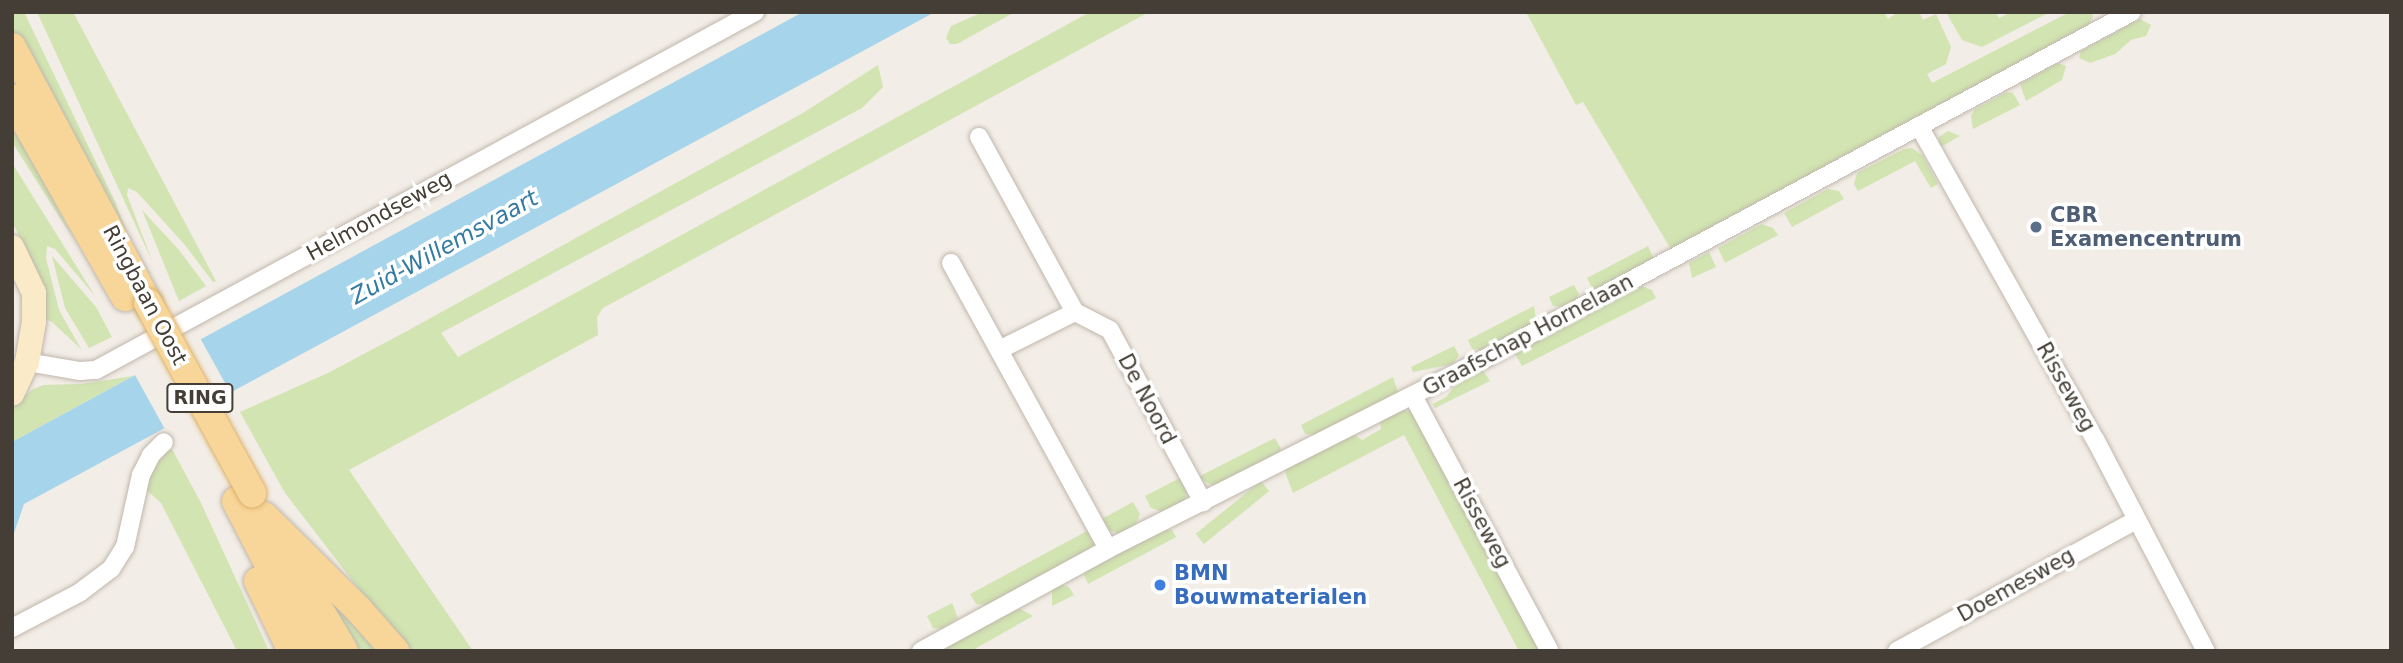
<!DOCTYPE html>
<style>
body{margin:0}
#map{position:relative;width:2403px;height:663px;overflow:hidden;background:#f2ede6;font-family:"DejaVu Sans",sans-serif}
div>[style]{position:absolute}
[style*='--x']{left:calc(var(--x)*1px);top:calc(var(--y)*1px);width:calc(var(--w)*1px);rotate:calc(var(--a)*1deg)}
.green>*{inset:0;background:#d1e4b1;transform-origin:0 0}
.water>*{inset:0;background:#a6d4eb}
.pier>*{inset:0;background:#f2ede6;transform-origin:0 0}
.roads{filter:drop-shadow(0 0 2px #c0b7ac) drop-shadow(0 0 2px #c0b7ac)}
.street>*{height:18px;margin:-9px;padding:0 9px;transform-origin:9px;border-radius:9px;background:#fff}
.secondary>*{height:24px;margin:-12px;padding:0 12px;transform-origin:12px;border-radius:12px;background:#fbeac7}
.primary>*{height:28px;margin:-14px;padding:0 14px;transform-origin:14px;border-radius:14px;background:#f8d699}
.bridges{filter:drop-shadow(0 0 2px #dcb16a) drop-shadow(0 0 2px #dcb16a)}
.primary-bridge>*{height:28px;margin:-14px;padding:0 14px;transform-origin:14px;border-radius:14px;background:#f8d699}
.dots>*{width:19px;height:19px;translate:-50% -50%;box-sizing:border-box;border:4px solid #fff;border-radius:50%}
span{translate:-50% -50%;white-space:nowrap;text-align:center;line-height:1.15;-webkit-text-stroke:7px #fff;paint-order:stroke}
.shield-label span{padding:2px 5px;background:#fff;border:2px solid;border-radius:5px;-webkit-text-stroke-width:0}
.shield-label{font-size:19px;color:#443e36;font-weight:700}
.service-label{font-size:21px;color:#4e5e75;font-weight:700}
.left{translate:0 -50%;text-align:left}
.street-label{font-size:21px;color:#443e36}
.shop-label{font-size:21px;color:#366cbe;font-weight:700}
.water-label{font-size:23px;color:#347ba1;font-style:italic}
.frame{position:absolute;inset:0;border:14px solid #443e36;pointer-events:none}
</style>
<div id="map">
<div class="green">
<i style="clip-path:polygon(12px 12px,24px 12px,116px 204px,128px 235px,12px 30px)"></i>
<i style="clip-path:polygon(37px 12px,73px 12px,216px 281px,213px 282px,185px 245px,137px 192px,128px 188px,127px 195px,153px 263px)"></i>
<i style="clip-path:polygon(983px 12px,1015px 12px,957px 44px,950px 44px,946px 38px,951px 26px)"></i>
<i style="clip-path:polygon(1090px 12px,1149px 12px,603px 308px,597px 317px,598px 335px,349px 470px,473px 651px,412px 651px,365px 597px,285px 493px,240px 412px,328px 373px,407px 331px,803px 113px,878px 65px,883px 87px,862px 108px,441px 333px,458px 357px)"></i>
<i style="clip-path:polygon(1526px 12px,1884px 12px,1888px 19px,1898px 12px,1919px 12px,1923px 20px,1936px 14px,1951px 47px,1946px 64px,1927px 74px,1932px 83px,2070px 12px,2092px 12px,2093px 17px,2089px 25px,1672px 251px,1583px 102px,1576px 105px)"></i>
<i style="clip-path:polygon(1946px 12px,1995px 12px,1999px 18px,2011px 12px,2050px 12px,1982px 47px,1962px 40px)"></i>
<i style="clip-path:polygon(2140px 19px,2151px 25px,2146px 36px,2131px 40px,2115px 54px,2090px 63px,2079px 58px,2081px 51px)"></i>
<i style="clip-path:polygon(2058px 63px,2066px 66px,2062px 80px,2026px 101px,2020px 84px)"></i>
<i style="clip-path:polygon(2007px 92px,2013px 93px,2020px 105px,1973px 129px,1971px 116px,1975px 109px)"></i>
<i style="clip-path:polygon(12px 120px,74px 240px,12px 142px)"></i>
<i style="clip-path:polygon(1948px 131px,1960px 136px,1939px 148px,1939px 137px)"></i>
<i style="clip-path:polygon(1912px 148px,1923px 156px,1938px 184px,1931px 188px,1915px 161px,1858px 191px,1854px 184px,1857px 173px,1904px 149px)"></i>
<i style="clip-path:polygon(12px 163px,95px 296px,55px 249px,47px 246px,46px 258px,59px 310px,81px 349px,52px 322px,39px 316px,34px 264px,12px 222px)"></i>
<i style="clip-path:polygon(1828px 189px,1839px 191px,1844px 199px,1792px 227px,1784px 213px)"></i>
<i style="clip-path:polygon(142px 210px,179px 250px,206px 286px,179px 301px)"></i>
<i style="clip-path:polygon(1762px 224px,1773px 228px,1778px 235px,1725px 263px,1718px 248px)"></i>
<i style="clip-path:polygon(1648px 246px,1654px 259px,1597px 290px,1592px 288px,1587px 278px)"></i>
<i style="clip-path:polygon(1709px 252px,1716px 267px,1692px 278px,1689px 263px)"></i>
<i style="clip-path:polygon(52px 256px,96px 307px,112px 337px,89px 348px,65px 308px)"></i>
<i style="clip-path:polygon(1574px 285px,1579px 294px,1575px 302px,1562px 307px,1553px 306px,1549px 297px)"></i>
<i style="clip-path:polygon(1642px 286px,1652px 290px,1656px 298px,1522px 366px,1514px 352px)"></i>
<i style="clip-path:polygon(1534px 306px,1536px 319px,1531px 324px,1480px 350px,1472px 349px,1468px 340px)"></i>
<i style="clip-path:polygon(1454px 346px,1459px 355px,1453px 364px,1413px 372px,1411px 367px)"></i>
<i style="clip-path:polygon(1482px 369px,1490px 381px,1435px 408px,1433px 404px,1446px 397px,1458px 382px)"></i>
<i style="clip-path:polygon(133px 376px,12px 442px,12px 406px,33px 389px,44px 385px,81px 384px)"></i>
<i style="clip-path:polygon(1393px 377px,1398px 392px,1314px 435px,1305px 434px,1301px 425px)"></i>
<i style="clip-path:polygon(1399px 410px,1413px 412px,1540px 651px,1519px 651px,1404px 435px,1293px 493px,1285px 472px,1287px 468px,1353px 434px,1362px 440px,1381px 429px,1380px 420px)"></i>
<i style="clip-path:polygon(1275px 438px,1281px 449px,1279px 453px,1214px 486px,1202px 480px,1200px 476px)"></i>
<i style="clip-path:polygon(172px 449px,201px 503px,269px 651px,237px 651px,161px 503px,142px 486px,162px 454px)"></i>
<i style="clip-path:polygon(1180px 478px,1187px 489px,1185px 500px,1164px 512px,1151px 508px,1145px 496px)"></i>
<i style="left:1261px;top:481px;width:13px;height:84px;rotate:51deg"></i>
<i style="clip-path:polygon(1133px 502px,1140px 514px,1135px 526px,1119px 534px,1106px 529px,1100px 520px)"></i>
<i style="clip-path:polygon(1163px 530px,1172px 530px,1176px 537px,1088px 584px,1084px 575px,1087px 570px)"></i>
<i style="clip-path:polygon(1087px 531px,1094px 544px,1092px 549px,986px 605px,976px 604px,970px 594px)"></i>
<i style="clip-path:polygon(297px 555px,377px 651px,360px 651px)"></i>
<i style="clip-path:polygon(1060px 584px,1069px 587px,1074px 595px,1052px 606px,1052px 588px)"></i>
<i style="clip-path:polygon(952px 603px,958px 618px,942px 629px,933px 628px,927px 616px)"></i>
<i style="clip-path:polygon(1017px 607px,1033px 616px,971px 651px,939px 651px)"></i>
</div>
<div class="water">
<i style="clip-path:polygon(803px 12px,935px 12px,24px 504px,12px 539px,12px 442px)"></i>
</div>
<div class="pier">
<i style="left:199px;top:336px;width:66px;height:75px;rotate:61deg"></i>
</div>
<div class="roads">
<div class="street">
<i style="--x:1919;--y:126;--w:359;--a:60.7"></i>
<i style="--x:2095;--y:439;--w:239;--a:62.4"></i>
<i style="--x:979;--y:137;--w:200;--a:61.3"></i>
<i style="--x:1075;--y:312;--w:39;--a:27"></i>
<i style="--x:1110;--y:330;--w:196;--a:61.6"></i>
<i style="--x:951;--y:263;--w:326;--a:61.2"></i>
<i style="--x:999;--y:350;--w:85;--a:-26.6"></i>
<i style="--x:27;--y:362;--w:54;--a:9.6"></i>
<i style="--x:80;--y:371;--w:16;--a:-4"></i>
<i style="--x:96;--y:370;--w:750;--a:-28.51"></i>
<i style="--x:1413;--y:396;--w:289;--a:61.8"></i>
<i style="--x:12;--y:628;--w:76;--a:-27.6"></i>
<i style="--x:79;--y:593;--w:40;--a:-37"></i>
<i style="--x:111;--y:569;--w:26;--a:-58"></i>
<i style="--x:125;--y:547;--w:74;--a:-77.5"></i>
<i style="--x:141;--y:475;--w:22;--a:-63"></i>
<i style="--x:151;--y:455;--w:18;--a:-45"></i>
<i style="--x:921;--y:651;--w:213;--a:-28.6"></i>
<i style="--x:1108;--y:549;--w:413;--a:-26.8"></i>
<i style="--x:1477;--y:363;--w:743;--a:-28.19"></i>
<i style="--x:1897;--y:651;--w:273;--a:-28.7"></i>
</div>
<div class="secondary">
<i style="--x:12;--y:247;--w:51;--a:64.4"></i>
<i style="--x:34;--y:293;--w:29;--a:90"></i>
<i style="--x:34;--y:322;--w:41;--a:99.9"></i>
<i style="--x:27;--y:362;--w:35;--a:115"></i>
</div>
<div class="primary">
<i style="--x:12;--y:47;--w:290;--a:62"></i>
<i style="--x:12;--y:98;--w:229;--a:60.4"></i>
<i style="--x:236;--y:501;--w:100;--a:62.7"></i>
<i style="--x:282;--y:590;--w:72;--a:57.4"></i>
<i style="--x:264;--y:516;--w:134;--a:44.7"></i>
<i style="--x:359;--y:610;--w:55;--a:48.7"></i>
<i style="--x:281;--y:545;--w:123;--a:59.3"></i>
<i style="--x:258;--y:581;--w:78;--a:64.1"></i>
</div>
</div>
<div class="bridges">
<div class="primary-bridge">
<i style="--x:148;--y:303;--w:217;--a:61.3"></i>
</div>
</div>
<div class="dots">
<i style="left:2036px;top:227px;background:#5c6f8a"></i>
<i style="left:1160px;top:585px;background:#3f7fe0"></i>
</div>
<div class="shield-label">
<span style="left:200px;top:398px">RING</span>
</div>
<div class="service-label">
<span class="left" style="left:2050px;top:227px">CBR<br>Examencentrum</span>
</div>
<div class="street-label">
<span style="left:379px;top:216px;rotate:-29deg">Helmondseweg</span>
<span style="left:145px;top:295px;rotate:62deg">Ringbaan Oost</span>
<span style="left:1528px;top:335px;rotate:-28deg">Graafschap Hornelaan</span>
<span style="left:2066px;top:387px;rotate:61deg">Risseweg</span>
<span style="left:1147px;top:399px;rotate:62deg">De Noord</span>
<span style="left:1482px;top:523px;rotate:62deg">Risseweg</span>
<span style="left:2016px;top:585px;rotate:-29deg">Doemesweg</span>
</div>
<div class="shop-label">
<span class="left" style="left:1174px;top:585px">BMN<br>Bouwmaterialen</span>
</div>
<div class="water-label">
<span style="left:444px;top:247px;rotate:-29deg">Zuid-Willemsvaart</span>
</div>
<div class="frame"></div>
</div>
